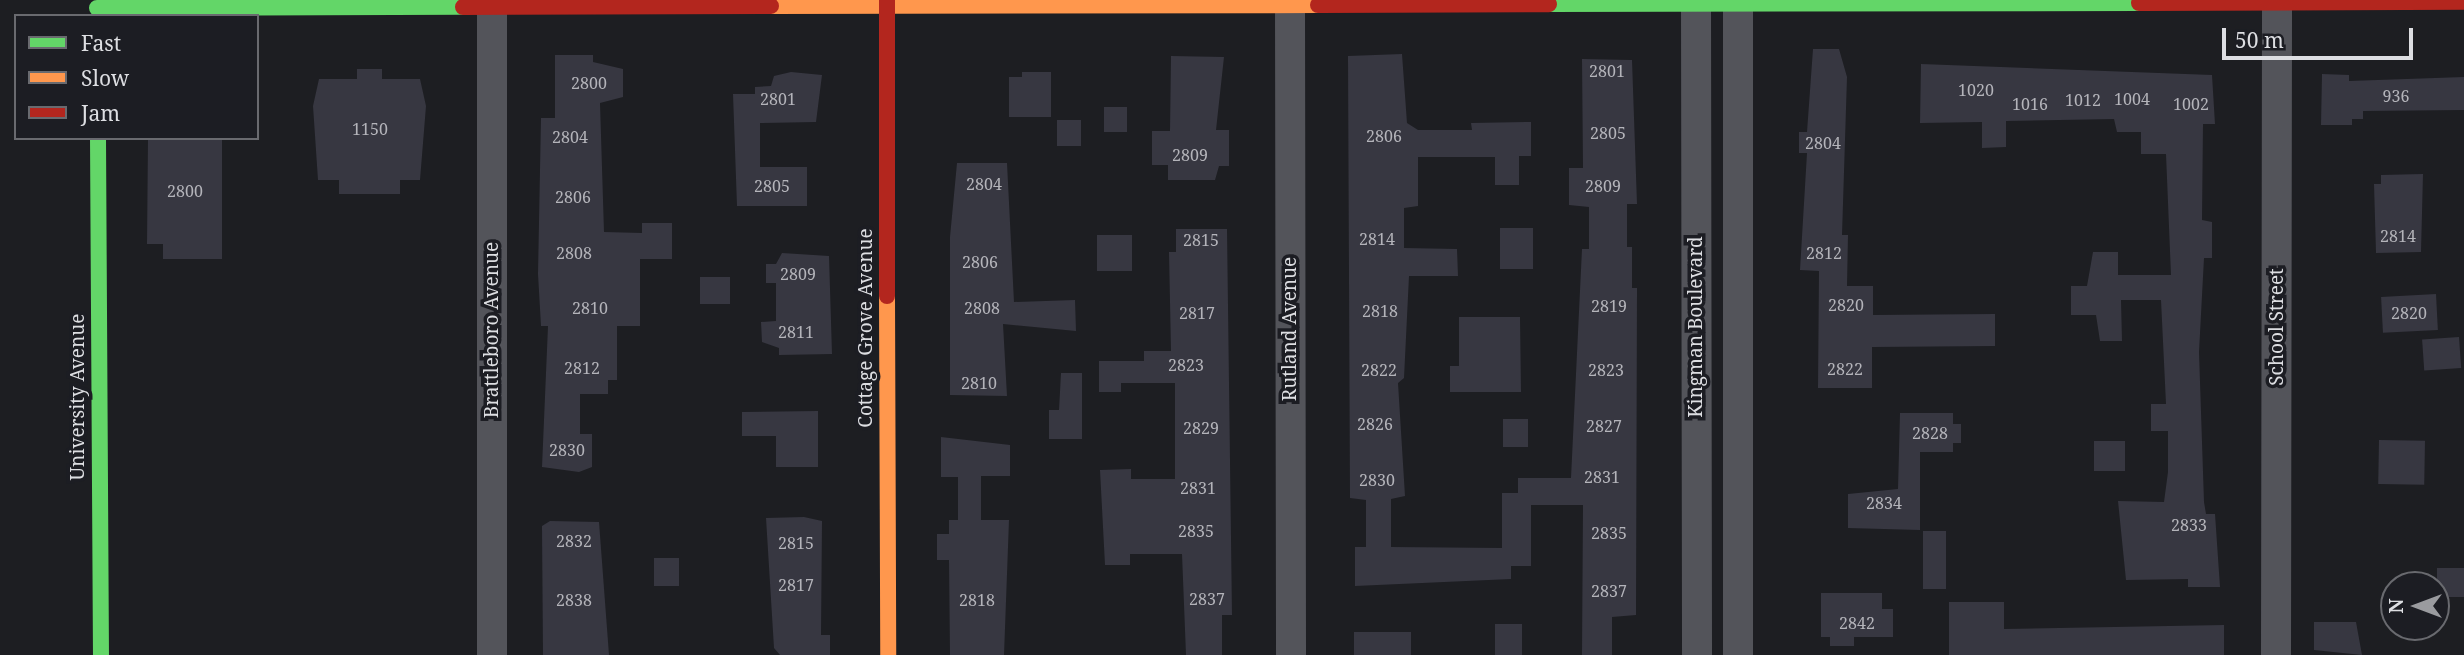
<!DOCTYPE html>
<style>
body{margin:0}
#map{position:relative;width:2464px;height:655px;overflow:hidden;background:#1d1e22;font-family:"Noto Serif",serif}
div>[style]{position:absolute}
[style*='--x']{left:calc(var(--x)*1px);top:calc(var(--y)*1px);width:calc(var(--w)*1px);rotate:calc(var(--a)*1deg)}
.building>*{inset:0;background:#373741;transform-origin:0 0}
.street>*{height:30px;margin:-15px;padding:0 15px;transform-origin:15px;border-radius:15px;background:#53545a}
.fast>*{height:16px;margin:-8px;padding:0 8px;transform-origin:8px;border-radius:8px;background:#63d668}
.slow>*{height:16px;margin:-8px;padding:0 8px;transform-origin:8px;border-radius:8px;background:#ff974d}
.jam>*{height:16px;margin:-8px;padding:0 8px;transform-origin:8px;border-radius:8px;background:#b3261e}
span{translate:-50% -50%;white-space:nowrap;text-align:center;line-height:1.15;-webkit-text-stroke:7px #1c1d23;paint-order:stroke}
.number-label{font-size:16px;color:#b4b4ba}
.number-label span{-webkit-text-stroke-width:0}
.street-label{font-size:19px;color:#dddee2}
.legend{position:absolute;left:14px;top:14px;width:245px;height:126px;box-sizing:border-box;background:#1c1d23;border:2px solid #696a6f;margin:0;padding:9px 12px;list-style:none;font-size:21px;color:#dddee2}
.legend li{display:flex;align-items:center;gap:14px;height:35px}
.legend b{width:35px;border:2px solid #696a6f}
.north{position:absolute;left:2380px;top:571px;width:70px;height:70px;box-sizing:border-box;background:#1c1d23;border:2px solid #696a6f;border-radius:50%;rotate:270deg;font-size:19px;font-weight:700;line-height:28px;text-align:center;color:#dddee2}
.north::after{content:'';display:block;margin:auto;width:24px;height:32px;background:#9a9b9f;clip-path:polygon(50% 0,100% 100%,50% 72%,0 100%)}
.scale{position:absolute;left:2222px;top:28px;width:191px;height:32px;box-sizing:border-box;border:4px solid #dddee2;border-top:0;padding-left:9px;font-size:21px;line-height:24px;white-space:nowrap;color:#dddee2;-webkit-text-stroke:5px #1c1d23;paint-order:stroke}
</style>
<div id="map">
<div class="building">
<i style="clip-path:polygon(1813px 49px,1839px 49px,1847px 77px,1842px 235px,1848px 235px,1847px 286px,1873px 286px,1873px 315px,1995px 314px,1995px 346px,1872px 347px,1872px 388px,1818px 388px,1819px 271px,1800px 270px,1807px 153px,1799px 153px,1799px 132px,1807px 132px)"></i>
<i style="clip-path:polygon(1402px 54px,1407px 123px,1418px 130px,1472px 130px,1471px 123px,1531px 122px,1531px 156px,1519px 156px,1519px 185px,1495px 185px,1495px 157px,1418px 157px,1418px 206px,1404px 208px,1404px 248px,1457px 249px,1458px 276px,1409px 276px,1404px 378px,1398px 383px,1405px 496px,1391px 499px,1391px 547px,1502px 548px,1502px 493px,1518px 493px,1518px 478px,1571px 478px,1582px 249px,1589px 249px,1589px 207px,1569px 205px,1569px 168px,1583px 168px,1582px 59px,1632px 60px,1637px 204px,1627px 204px,1627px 247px,1632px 247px,1632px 288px,1637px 288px,1636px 615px,1612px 617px,1612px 655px,1582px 655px,1583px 505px,1531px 505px,1531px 566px,1511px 566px,1511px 579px,1355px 586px,1355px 547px,1366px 547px,1366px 500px,1350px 498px,1348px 56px)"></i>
<i style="clip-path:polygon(555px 55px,593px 55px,593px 62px,623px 69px,623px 97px,600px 103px,604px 232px,642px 233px,642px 223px,672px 223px,672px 259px,640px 259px,640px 326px,617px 326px,617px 380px,608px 380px,608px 394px,580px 394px,580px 434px,592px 434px,592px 467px,579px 472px,542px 467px,548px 326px,541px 326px,538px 274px,541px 118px,555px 118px)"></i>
<i style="clip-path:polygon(1171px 56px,1224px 57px,1216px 130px,1229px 130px,1229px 166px,1219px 166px,1215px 180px,1168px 180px,1168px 165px,1152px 165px,1152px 131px,1170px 131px)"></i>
<i style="clip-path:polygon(1921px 64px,2212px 75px,2215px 124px,2203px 124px,2202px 220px,2212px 222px,2212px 258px,2204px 258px,2199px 352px,2204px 502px,2206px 514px,2215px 514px,2220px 587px,2188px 587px,2188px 579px,2126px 580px,2118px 501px,2164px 502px,2168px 472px,2168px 431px,2151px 431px,2151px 404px,2166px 404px,2161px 300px,2121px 300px,2122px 341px,2100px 341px,2096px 315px,2071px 315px,2071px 286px,2087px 286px,2093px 252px,2118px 252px,2118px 275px,2171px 275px,2166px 154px,2141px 154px,2141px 132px,2117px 132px,2114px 119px,2006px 121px,2006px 147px,1982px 148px,1982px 122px,1920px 123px)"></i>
<i style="clip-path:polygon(357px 69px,382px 69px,382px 79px,420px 79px,426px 106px,420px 180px,400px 180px,400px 194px,339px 194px,339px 180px,318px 180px,313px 106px,319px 79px,357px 79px)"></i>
<i style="clip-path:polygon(791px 72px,822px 75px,816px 122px,760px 123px,760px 167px,807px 167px,807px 206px,737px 206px,733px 94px,755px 94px,755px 87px,771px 86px,774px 76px)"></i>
<i style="clip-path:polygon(1022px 72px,1051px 72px,1051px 117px,1009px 117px,1009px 77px,1022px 77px)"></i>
<i style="clip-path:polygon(2322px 74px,2349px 75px,2349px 81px,2464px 77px,2464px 110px,2363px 111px,2363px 119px,2352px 119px,2352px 125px,2321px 125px)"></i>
<i style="left:1104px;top:107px;width:23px;height:25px"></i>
<i style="left:1057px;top:120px;width:24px;height:26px"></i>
<i style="clip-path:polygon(148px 138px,222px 138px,222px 259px,163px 259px,163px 244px,147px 244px)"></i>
<i style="clip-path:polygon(957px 163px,1007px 163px,1014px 302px,1075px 300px,1076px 331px,1003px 324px,1007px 396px,950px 395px,950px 237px)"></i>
<i style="clip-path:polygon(2423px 174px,2421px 252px,2376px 253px,2374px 184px,2381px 184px,2381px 175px)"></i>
<i style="left:1500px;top:228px;width:33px;height:41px"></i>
<i style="clip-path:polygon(1176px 229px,1227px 229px,1232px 615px,1222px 615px,1222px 655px,1186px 655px,1182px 554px,1130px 554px,1130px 565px,1105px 565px,1100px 470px,1131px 469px,1131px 479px,1175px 479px,1175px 383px,1121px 383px,1121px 392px,1099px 392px,1099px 361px,1144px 361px,1144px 351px,1171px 351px,1169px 252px,1176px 252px)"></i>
<i style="left:1097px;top:235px;width:35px;height:36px"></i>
<i style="clip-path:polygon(782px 253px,829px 256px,832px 354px,779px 355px,779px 348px,762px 342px,761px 322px,776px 321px,776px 283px,766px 283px,766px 264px,776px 264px)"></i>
<i style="left:700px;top:277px;width:30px;height:27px"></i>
<i style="left:2436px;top:294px;width:36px;height:55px;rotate:87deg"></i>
<i style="clip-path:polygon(1459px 317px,1520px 317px,1521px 392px,1450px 392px,1450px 366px,1459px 366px)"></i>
<i style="left:2459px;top:337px;width:31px;height:37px;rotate:86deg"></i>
<i style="clip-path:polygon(1061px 373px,1082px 373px,1082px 439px,1049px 439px,1049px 410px,1059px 410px)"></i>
<i style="clip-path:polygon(818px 411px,818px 467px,776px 467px,776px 436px,742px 436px,742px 412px)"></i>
<i style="clip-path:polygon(1900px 413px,1953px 413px,1953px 424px,1961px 424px,1961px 443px,1953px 443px,1953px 452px,1920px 452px,1920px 530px,1848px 528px,1848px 494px,1898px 489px)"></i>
<i style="left:1503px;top:419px;width:25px;height:28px"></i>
<i style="clip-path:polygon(941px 437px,1010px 445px,1010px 476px,981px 476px,981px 520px,1009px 520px,1004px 655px,950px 655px,949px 560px,937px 560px,937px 534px,949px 534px,949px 520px,958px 520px,958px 477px,941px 477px)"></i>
<i style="left:2379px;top:440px;width:46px;height:44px;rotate:1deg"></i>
<i style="left:2094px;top:441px;width:31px;height:30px"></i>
<i style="clip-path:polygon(804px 517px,822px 521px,821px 635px,830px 635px,830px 655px,780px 655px,774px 648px,766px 518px)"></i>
<i style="clip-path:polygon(550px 521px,599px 522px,609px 655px,543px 655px,542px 526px)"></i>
<i style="left:1923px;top:531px;width:23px;height:58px"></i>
<i style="left:654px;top:558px;width:25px;height:28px"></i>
<i style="left:2464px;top:568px;width:29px;height:27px;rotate:90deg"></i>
<i style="clip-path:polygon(1821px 593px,1882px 593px,1882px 609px,1893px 609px,1893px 637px,1854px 637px,1854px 646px,1830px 646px,1830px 637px,1821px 637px)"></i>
<i style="clip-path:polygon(1949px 602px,2004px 602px,2004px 629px,2224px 625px,2224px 655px,1949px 655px)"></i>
<i style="clip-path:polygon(2314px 622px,2356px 622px,2362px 655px,2314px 650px)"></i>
<i style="left:1495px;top:624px;width:27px;height:31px"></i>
<i style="left:1354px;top:632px;width:57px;height:23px"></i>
</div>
<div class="street">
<i style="--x:1696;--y:0;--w:655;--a:89.91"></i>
<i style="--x:1290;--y:3;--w:652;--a:89.91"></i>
<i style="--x:492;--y:5;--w:650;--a:90"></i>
<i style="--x:1738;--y:655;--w:655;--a:-90"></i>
<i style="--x:2276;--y:655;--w:655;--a:-89.91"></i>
</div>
<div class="fast">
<i style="--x:1549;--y:4;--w:590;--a:-0.1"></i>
<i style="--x:97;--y:8;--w:366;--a:-0.2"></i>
<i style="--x:98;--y:138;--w:517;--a:89.67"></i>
</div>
<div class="slow">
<i style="--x:771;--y:6;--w:547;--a:-0.1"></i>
<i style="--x:887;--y:296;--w:359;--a:89.8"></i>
</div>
<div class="jam">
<i style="--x:887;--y:0;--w:296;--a:90"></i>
<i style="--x:2139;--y:3;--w:325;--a:-0.2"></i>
<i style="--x:1318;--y:5;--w:231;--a:-0.2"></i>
<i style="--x:463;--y:7;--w:308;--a:-0.2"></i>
</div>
<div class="number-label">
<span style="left:1607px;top:71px">2801</span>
<span style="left:589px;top:83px">2800</span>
<span style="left:1976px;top:90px">1020</span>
<span style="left:2396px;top:96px">936</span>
<span style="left:778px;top:99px">2801</span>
<span style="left:2132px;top:99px">1004</span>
<span style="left:2083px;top:100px">1012</span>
<span style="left:2030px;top:104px">1016</span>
<span style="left:2191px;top:104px">1002</span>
<span style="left:370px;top:129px">1150</span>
<span style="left:1608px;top:133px">2805</span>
<span style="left:1384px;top:136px">2806</span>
<span style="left:570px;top:137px">2804</span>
<span style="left:1823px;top:143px">2804</span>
<span style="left:1190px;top:155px">2809</span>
<span style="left:984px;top:184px">2804</span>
<span style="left:772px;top:186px">2805</span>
<span style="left:1603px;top:186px">2809</span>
<span style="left:185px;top:191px">2800</span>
<span style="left:573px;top:197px">2806</span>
<span style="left:2398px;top:236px">2814</span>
<span style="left:1377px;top:239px">2814</span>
<span style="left:1201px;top:240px">2815</span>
<span style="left:574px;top:253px">2808</span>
<span style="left:1824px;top:253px">2812</span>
<span style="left:980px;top:262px">2806</span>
<span style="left:798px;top:274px">2809</span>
<span style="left:1846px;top:305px">2820</span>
<span style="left:1609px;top:306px">2819</span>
<span style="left:590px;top:308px">2810</span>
<span style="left:982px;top:308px">2808</span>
<span style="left:1380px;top:311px">2818</span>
<span style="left:1197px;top:313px">2817</span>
<span style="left:2409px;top:313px">2820</span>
<span style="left:796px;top:332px">2811</span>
<span style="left:1186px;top:365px">2823</span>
<span style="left:582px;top:368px">2812</span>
<span style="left:1845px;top:369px">2822</span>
<span style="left:1379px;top:370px">2822</span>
<span style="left:1606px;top:370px">2823</span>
<span style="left:979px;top:383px">2810</span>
<span style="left:1375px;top:424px">2826</span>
<span style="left:1604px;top:426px">2827</span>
<span style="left:1201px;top:428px">2829</span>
<span style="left:1930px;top:433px">2828</span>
<span style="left:567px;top:450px">2830</span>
<span style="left:1602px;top:477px">2831</span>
<span style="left:1377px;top:480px">2830</span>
<span style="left:1198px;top:488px">2831</span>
<span style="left:1884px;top:503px">2834</span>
<span style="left:2189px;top:525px">2833</span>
<span style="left:1196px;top:531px">2835</span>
<span style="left:1609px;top:533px">2835</span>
<span style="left:574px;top:541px">2832</span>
<span style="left:796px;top:543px">2815</span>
<span style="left:796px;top:585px">2817</span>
<span style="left:1609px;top:591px">2837</span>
<span style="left:1207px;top:599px">2837</span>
<span style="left:574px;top:600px">2838</span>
<span style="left:977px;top:600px">2818</span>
<span style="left:1857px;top:623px">2842</span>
</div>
<div class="street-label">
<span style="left:1696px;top:327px;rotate:-90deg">Kingman Boulevard</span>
<span style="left:2277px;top:327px;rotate:-90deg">School Street</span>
<span style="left:866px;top:328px;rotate:-90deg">Cottage Grove Avenue</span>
<span style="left:1290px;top:329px;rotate:-90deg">Rutland Avenue</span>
<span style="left:492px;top:330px;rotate:-90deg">Brattleboro Avenue</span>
<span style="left:78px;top:397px;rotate:-90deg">University Avenue</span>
</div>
<ul class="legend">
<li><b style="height:9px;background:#63d668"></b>Fast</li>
<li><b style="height:9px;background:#ff974d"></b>Slow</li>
<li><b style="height:9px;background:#b3261e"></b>Jam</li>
</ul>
<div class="north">N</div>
<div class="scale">50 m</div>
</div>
